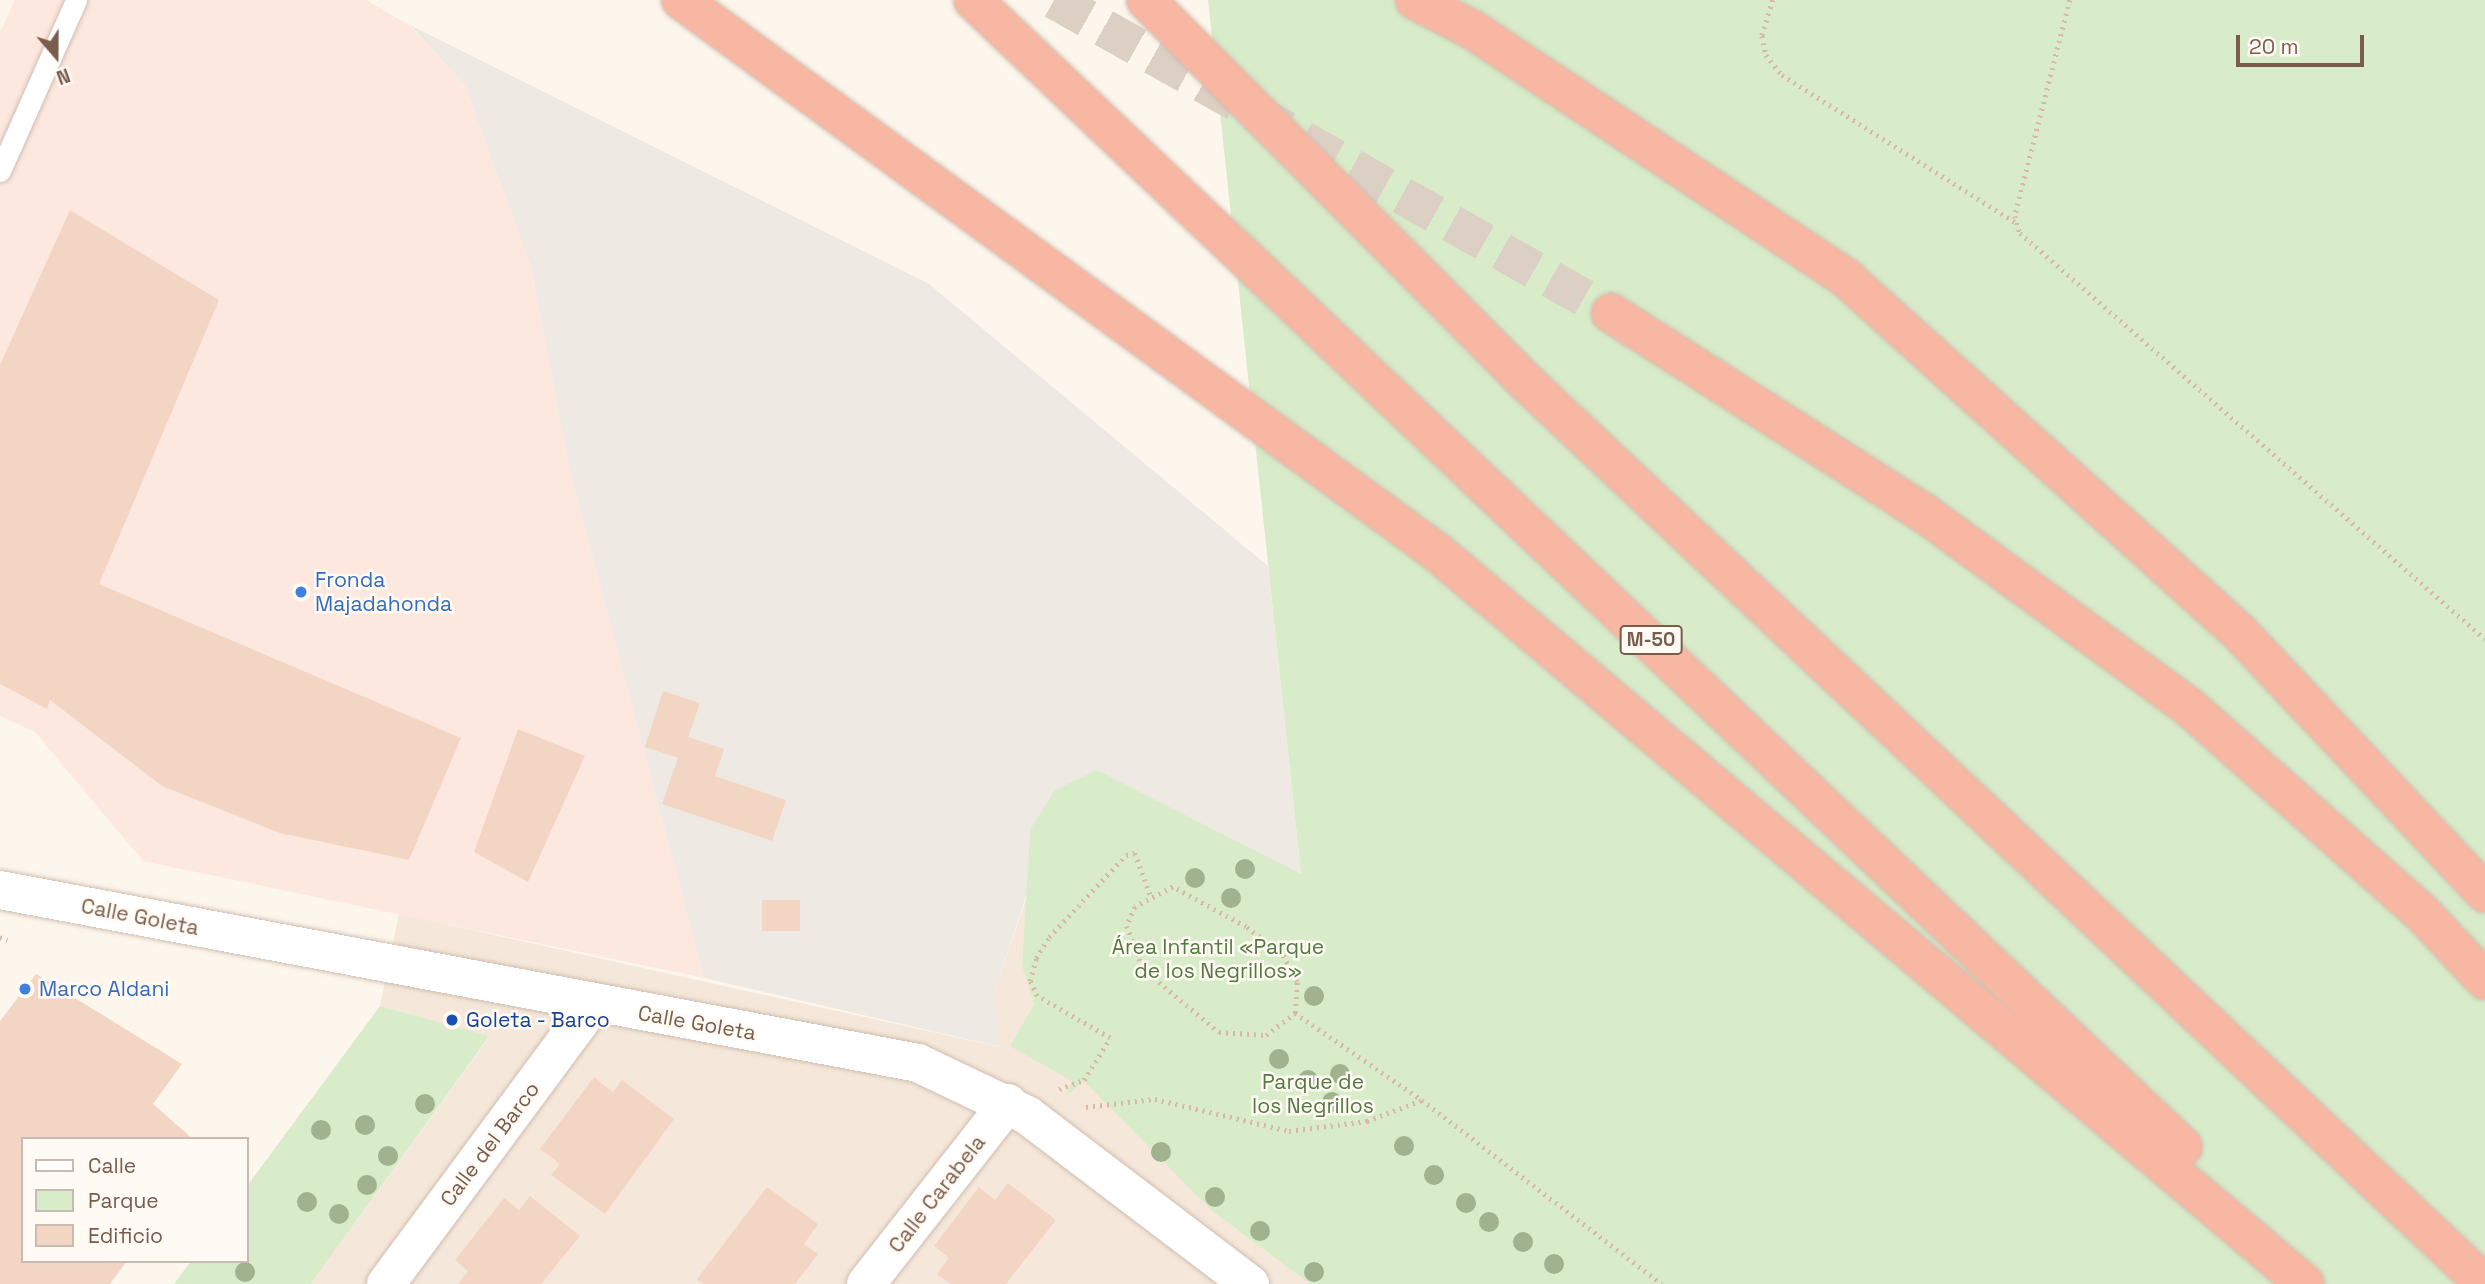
<!DOCTYPE html>
<meta charset="utf-8">
<style>
body{margin:0}
#map{position:relative;width:2485px;height:1284px;overflow:hidden;background:#fdf6ec;font-family:"Space Grotesk",sans-serif}
div>[style]{position:absolute}
[style*='--x']{left:calc(var(--x)*1px);top:calc(var(--y)*1px);width:calc(var(--w)*1px);rotate:calc(var(--a)*1deg)}
.residential>*{inset:0;background:#f5e8da}
.commercial>*{inset:0;background:#fde8e0}
.industrial>*{inset:0;background:#efe9e4}
.green>*{inset:0;background:#d8ecc9}
.building>*{inset:0;background:#f3d5c3;transform-origin:0 0}
.motorway-tunnel>*{height:38px;margin-top:-19px;transform-origin:0;background:repeating-linear-gradient(90deg,#dcd0c4 0 38px,transparent 0 57px)}
.path>*{height:4.5px;margin-top:-2.25px;transform-origin:0;background:repeating-linear-gradient(90deg,#d9b8a5 0 2px,transparent 0 7px)}
.roads{filter:drop-shadow(0 0 2px #d1beb0) drop-shadow(0 0 2px #d1beb0)}
.service>*{height:21px;margin:-10.5px;padding:0 10.5px;transform-origin:10.5px;border-radius:10.5px;background:#fff}
.minor>*{height:38px;margin:-19px;padding:0 19px;transform-origin:19px;border-radius:19px;background:#fff}
.motorway>*{height:38px;margin:-19px;padding:0 19px;transform-origin:19px;border-radius:19px;background:#f7b7a3}
.trees>*{width:20px;height:20px;margin:-10px;border-radius:50%;background:#a0b28e}
.dots>*{width:19px;height:19px;translate:-50% -50%;box-sizing:border-box;border:4px solid #fffaf3;border-radius:50%}
span{translate:-50% -50%;white-space:nowrap;text-align:center;line-height:1.15;-webkit-text-stroke:5px #fffaf3;paint-order:stroke}
.shield-label span{padding:2px 5px;background:#fffaf3;border:2px solid;border-radius:5px;-webkit-text-stroke-width:0}
.shield-label{font-size:19px;color:#7a5c4d;font-weight:700}
.shop-label{font-size:21px;color:#366cbe}
.left{translate:0 -50%;text-align:left}
.street-label{font-size:21px;color:#7a5c4d}
.park-label{font-size:21px;color:#537a41}
.transit-label{font-size:21px;color:#164399}
.legend{position:absolute;left:21px;top:1137px;width:228px;height:126px;box-sizing:border-box;background:#fffaf3;border:2px solid #cabbb1;margin:0;padding:9px 12px;list-style:none;font-size:21px;color:#7a5c4d}
.legend li{display:flex;align-items:center;gap:14px;height:35px}
.legend b{width:35px;border:2px solid #cabbb1}
.north{position:absolute;left:21px;top:21px;width:70px;height:70px;-webkit-text-stroke:5px #fffaf3;paint-order:stroke;rotate:160deg;font-size:19px;font-weight:700;line-height:28px;text-align:center;color:#7a5c4d}
.north::after{content:'';display:block;margin:auto;width:24px;height:32px;background:#7a5c4d;clip-path:polygon(50% 0,100% 100%,50% 72%,0 100%)}
.scale{position:absolute;left:2236px;top:35px;width:128px;height:32px;box-sizing:border-box;border:4px solid #7a5c4d;border-top:0;padding-left:9px;font-size:21px;line-height:24px;white-space:nowrap;color:#7a5c4d;-webkit-text-stroke:5px #fffaf3;paint-order:stroke}
</style>
<div id="map">
<div class="residential">
<i style="clip-path:polygon(1027px 896px,1022px 966px,1034px 1004px,1011px 1046px,1073px 1081px,1066px 1095px,1084px 1080px,1212px 1211px,1310px 1284px,311px 1284px,489px 1037px,380px 1006px,399px 914px,1000px 1047px,994px 992px)"></i>
</div>
<div class="commercial">
<i style="clip-path:polygon(15px 0,366px 0,409px 25px,465px 86px,531px 267px,569px 468px,704px 978px,143px 861px,35px 732px,0 716px,0 32px)"></i>
</div>
<div class="industrial">
<i style="clip-path:polygon(410px 25px,929px 284px,1268px 566px,1301px 875px,1097px 770px,1030px 830px,1027px 893px,994px 992px,1001px 1047px,704px 978px,569px 468px,531px 267px,465px 86px)"></i>
</div>
<div class="green">
<i style="clip-path:polygon(1208px 0,2485px 0,2485px 1284px,1310px 1284px,1212px 1211px,1084px 1081px,1065px 1097px,1072px 1081px,1010px 1046px,1034px 1004px,1022px 966px,1030px 830px,1055px 790px,1097px 770px,1301px 874px)"></i>
<i style="clip-path:polygon(380px 1006px,489px 1036px,311px 1284px,174px 1284px,191px 1261px,247px 1261px,247px 1186px)"></i>
</div>
<div class="building">
<i style="clip-path:polygon(70px 210px,219px 300px,99px 584px,461px 738px,409px 860px,280px 833px,162px 786px,50px 700px,47px 709px,0 684px,0 365px)"></i>
<i style="clip-path:polygon(663px 691px,700px 703px,688px 737px,724px 749px,715px 776px,786px 800px,772px 841px,662px 804px,678px 758px,645px 747px)"></i>
<i style="clip-path:polygon(518px 729px,585px 756px,528px 882px,474px 852px)"></i>
<i style="left:762px;top:900px;width:38px;height:31px"></i>
<i style="clip-path:polygon(36px 974px,182px 1064px,153px 1104px,193px 1139px,23px 1139px,23px 1261px,127px 1261px,110px 1284px,0 1284px,0 1021px)"></i>
<i style="clip-path:polygon(594px 1077px,613px 1092px,622px 1080px,674px 1119px,605px 1214px,551px 1175px,560px 1164px,540px 1149px)"></i>
<i style="clip-path:polygon(1008px 1183px,1056px 1220px,1006px 1284px,950px 1284px,937px 1274px,949px 1258px,934px 1246px,979px 1187px,995px 1200px)"></i>
<i style="clip-path:polygon(767px 1187px,818px 1224px,804px 1244px,818px 1254px,795px 1284px,703px 1284px,697px 1279px)"></i>
<i style="clip-path:polygon(530px 1196px,580px 1236px,545px 1279px,542px 1284px,458px 1284px,468px 1271px,455px 1260px,504px 1198px,519px 1210px)"></i>
</div>
<div class="motorway-tunnel">
<i style="--x:1054;--y:0;--w:639;--a:29.33"></i>
</div>
<div class="path">
<i style="--x:1773;--y:0;--w:38;--a:107"></i>
<i style="--x:1762;--y:36;--w:19;--a:78"></i>
<i style="--x:1766;--y:55;--w:26;--a:51"></i>
<i style="--x:1782;--y:75;--w:277;--a:32.3"></i>
<i style="--x:2070;--y:0;--w:223;--a:104.3"></i>
<i style="--x:2015;--y:216;--w:18;--a:74"></i>
<i style="--x:2020;--y:233;--w:617;--a:41.12"></i>
<i style="--x:0;--y:937;--w:8;--a:23"></i>
<i style="--x:1295;--y:1013;--w:31;--a:-86"></i>
<i style="--x:1297;--y:982;--w:32;--a:-118"></i>
<i style="--x:1282;--y:954;--w:45;--a:-143.1"></i>
<i style="--x:1246;--y:927;--w:83;--a:-151.3"></i>
<i style="--x:1173;--y:887;--w:43;--a:152.2"></i>
<i style="--x:1135;--y:907;--w:21;--a:113"></i>
<i style="--x:1127;--y:926;--w:46;--a:69.6"></i>
<i style="--x:1143;--y:969;--w:99;--a:39.7"></i>
<i style="--x:1219;--y:1032;--w:47;--a:3.7"></i>
<i style="--x:1266;--y:1035;--w:36;--a:-37"></i>
<i style="--x:1295;--y:1013;--w:154;--a:34.4"></i>
<i style="--x:1422;--y:1100;--w:302;--a:37.5"></i>
<i style="--x:1059;--y:1089;--w:27;--a:-20"></i>
<i style="--x:1084;--y:1080;--w:49;--a:-58.2"></i>
<i style="--x:1110;--y:1038;--w:84;--a:-150.1"></i>
<i style="--x:1037;--y:996;--w:17;--a:-115"></i>
<i style="--x:1030;--y:981;--w:24;--a:-75"></i>
<i style="--x:1036;--y:958;--w:25;--a:-58"></i>
<i style="--x:1049;--y:937;--w:112;--a:-46.8"></i>
<i style="--x:1126;--y:855;--w:9;--a:-13"></i>
<i style="--x:1135;--y:853;--w:44;--a:69.9"></i>
<i style="--x:1086;--y:1107;--w:69;--a:-6.6"></i>
<i style="--x:1155;--y:1099;--w:138;--a:13.4"></i>
<i style="--x:1289;--y:1131;--w:79;--a:-7.3"></i>
<i style="--x:1367;--y:1121;--w:59;--a:-20.9"></i>
</div>
<div class="roads">
<div class="service">
<i style="--x:0;--y:171;--w:187;--a:-66"></i>
</div>
<div class="minor">
<i style="--x:0;--y:890;--w:934;--a:10.67"></i>
<i style="--x:918;--y:1063;--w:121;--a:25.5"></i>
<i style="--x:1027;--y:1115;--w:280;--a:37.2"></i>
<i style="--x:386;--y:1284;--w:348;--a:-53.5"></i>
<i style="--x:866;--y:1284;--w:230;--a:-51.9"></i>
</div>
<div class="motorway">
<i style="--x:681;--y:0;--w:936;--a:36.14"></i>
<i style="--x:1437;--y:552;--w:1135;--a:40.14"></i>
<i style="--x:973;--y:0;--w:1667;--a:43.47"></i>
<i style="--x:1146;--y:0;--w:539;--a:45.15"></i>
<i style="--x:1526;--y:382;--w:1317;--a:43.25"></i>
<i style="--x:1415;--y:0;--w:65;--a:27.3"></i>
<i style="--x:1473;--y:30;--w:448;--a:33.6"></i>
<i style="--x:1846;--y:278;--w:530;--a:42.02"></i>
<i style="--x:2240;--y:633;--w:357;--a:46.7"></i>
<i style="--x:1611;--y:313;--w:371;--a:32.6"></i>
<i style="--x:1924;--y:513;--w:327;--a:36.2"></i>
<i style="--x:2188;--y:706;--w:312;--a:41.5"></i>
<i style="--x:2422;--y:913;--w:92;--a:46.8"></i>
</div>
</div>
<div class="trees">
<i style="left:1245px;top:869px"></i>
<i style="left:1195px;top:878px"></i>
<i style="left:1231px;top:898px"></i>
<i style="left:1314px;top:996px"></i>
<i style="left:1279px;top:1059px"></i>
<i style="left:1340px;top:1074px"></i>
<i style="left:1308px;top:1080px"></i>
<i style="left:1332px;top:1102px"></i>
<i style="left:425px;top:1104px"></i>
<i style="left:365px;top:1125px"></i>
<i style="left:321px;top:1130px"></i>
<i style="left:1404px;top:1146px"></i>
<i style="left:1161px;top:1152px"></i>
<i style="left:388px;top:1156px"></i>
<i style="left:1434px;top:1175px"></i>
<i style="left:367px;top:1185px"></i>
<i style="left:1215px;top:1197px"></i>
<i style="left:307px;top:1202px"></i>
<i style="left:1466px;top:1203px"></i>
<i style="left:339px;top:1214px"></i>
<i style="left:1489px;top:1222px"></i>
<i style="left:1260px;top:1231px"></i>
<i style="left:1523px;top:1242px"></i>
<i style="left:1554px;top:1264px"></i>
<i style="left:245px;top:1272px"></i>
<i style="left:1314px;top:1272px"></i>
</div>
<div class="dots">
<i style="left:301px;top:592px;background:#3f7fe0"></i>
<i style="left:25px;top:989px;background:#3f7fe0"></i>
<i style="left:452px;top:1020px;background:#1a4fb4"></i>
</div>
<div class="shield-label">
<span style="left:1651px;top:640px">M-50</span>
</div>
<div class="shop-label">
<span class="left" style="left:315px;top:592px">Fronda<br>Majadahonda</span>
<span class="left" style="left:39px;top:989px">Marco Aldani</span>
</div>
<div class="street-label">
<span style="left:140px;top:917px;rotate:11deg">Calle Goleta</span>
<span style="left:697px;top:1023px;rotate:10deg">Calle Goleta</span>
<span style="left:490px;top:1144px;rotate:-53deg">Calle del Barco</span>
<span style="left:937px;top:1194px;rotate:-52deg">Calle Carabela</span>
</div>
<div class="park-label">
<span style="left:1218px;top:959px">Área Infantil «Parque<br>de los Negrillos»</span>
<span style="left:1313px;top:1094px">Parque de<br>los Negrillos</span>
</div>
<div class="transit-label">
<span class="left" style="left:466px;top:1020px">Goleta - Barco</span>
</div>
<ul class="legend">
<li><b style="height:9px;background:#fff"></b>Calle</li>
<li><b style="height:19px;background:#d8ecc9"></b>Parque</li>
<li><b style="height:19px;background:#f3d5c3"></b>Edificio</li>
</ul>
<div class="north">N</div>
<div class="scale">20 m</div>
</div>
